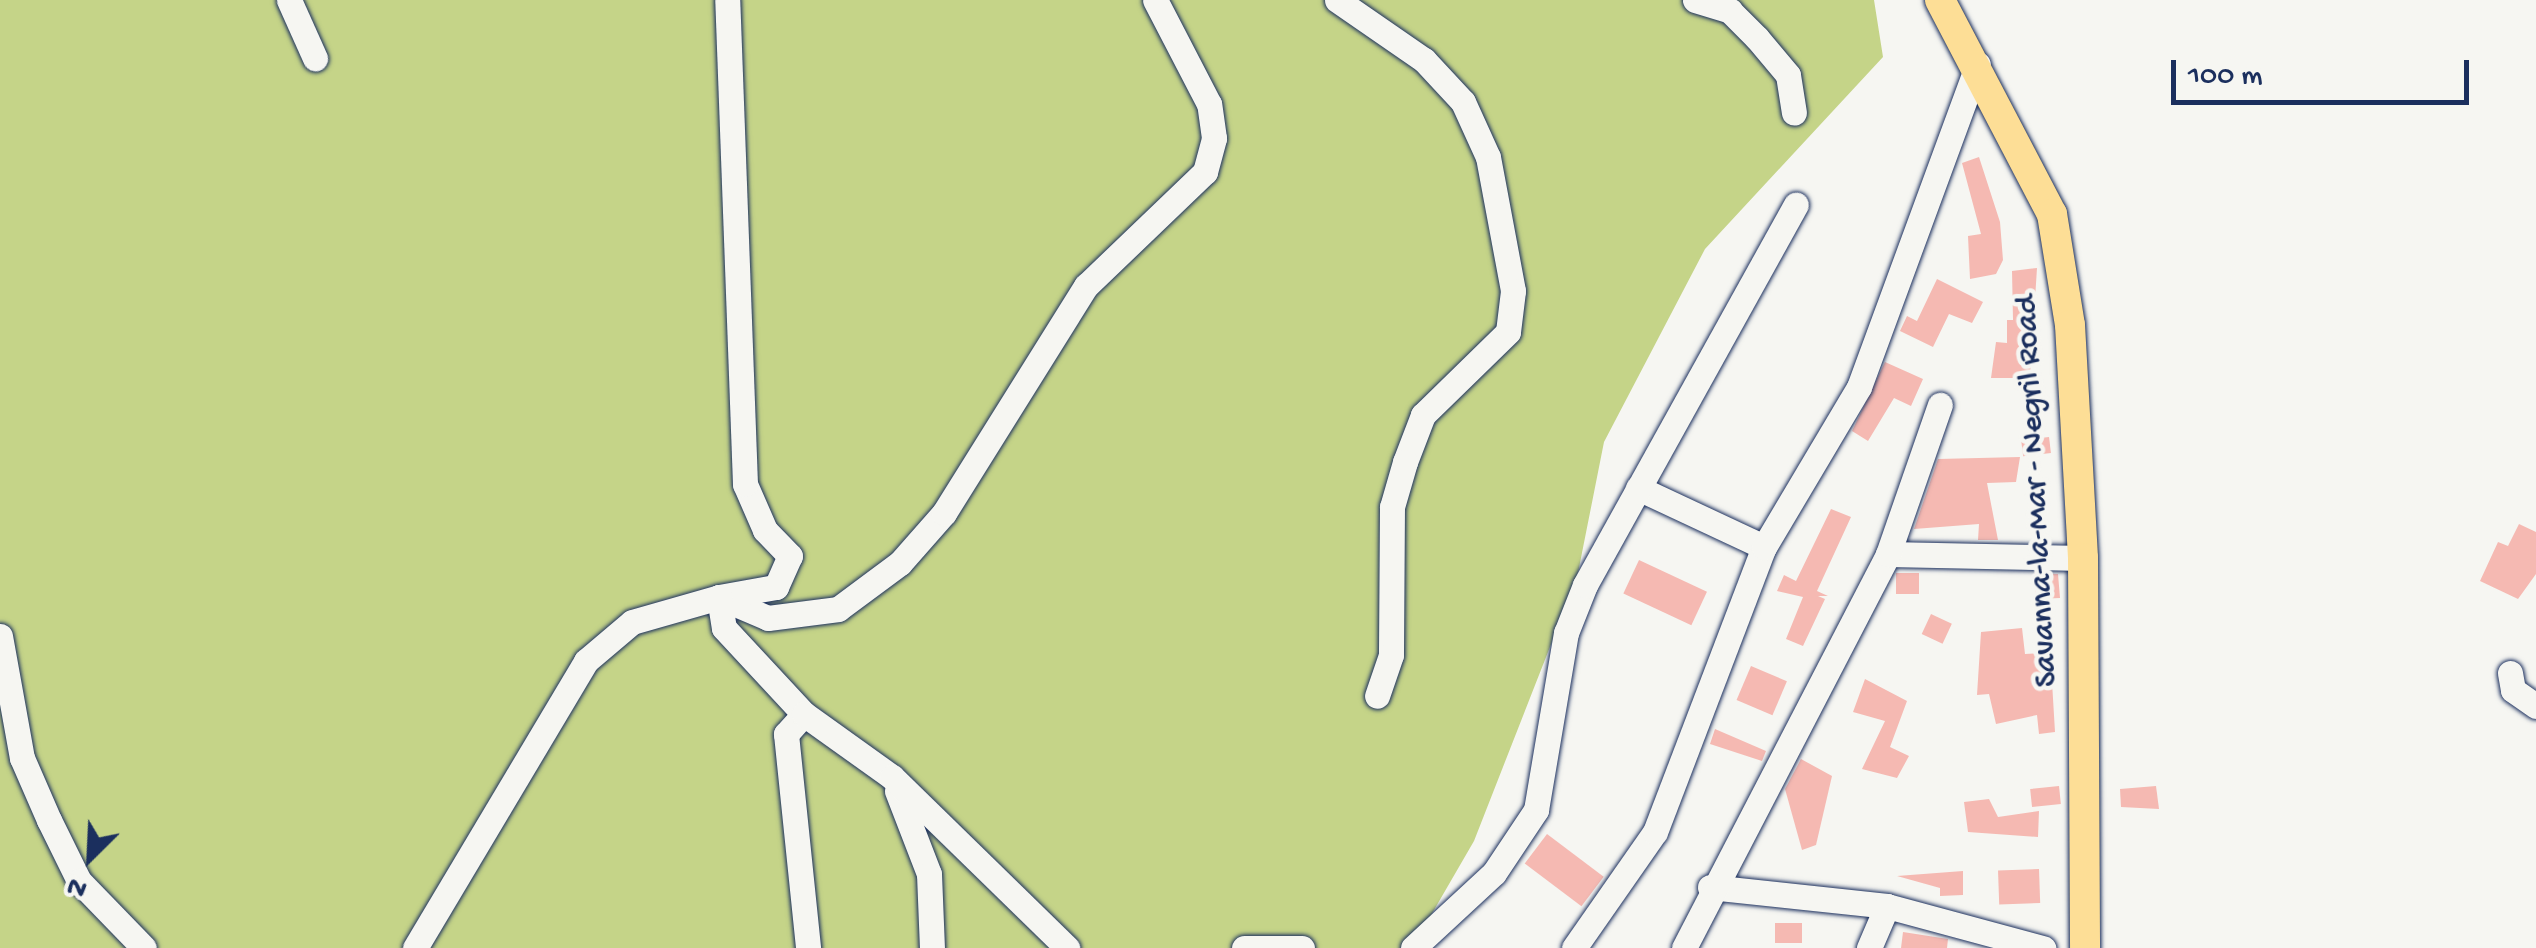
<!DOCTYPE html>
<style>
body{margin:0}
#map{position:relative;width:2536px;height:948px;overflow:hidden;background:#f6f6f2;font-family:"Gochi Hand",sans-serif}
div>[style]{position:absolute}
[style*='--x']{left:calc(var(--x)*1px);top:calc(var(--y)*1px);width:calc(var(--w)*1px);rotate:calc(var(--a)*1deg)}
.green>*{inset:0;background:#c5d488}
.building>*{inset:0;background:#f5b9b2;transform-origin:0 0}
.roads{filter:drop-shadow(0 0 2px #1b2f5e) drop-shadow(0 0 2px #1b2f5e)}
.minor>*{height:25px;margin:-12.5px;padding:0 12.5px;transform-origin:12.5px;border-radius:12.5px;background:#f6f6f2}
.major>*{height:30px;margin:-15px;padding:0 15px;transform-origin:15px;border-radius:15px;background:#fdde96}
span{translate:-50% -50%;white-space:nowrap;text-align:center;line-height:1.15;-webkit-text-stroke:9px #f6f6f2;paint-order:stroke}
.street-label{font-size:32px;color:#1b2f5e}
.north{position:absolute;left:40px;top:808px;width:100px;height:100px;-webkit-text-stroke:8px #f6f6f2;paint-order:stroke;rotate:204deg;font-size:28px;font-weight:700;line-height:40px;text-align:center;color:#1b2f5e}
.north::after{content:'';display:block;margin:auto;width:35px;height:45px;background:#1b2f5e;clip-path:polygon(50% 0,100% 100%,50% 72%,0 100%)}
.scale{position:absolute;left:2171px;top:60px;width:298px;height:45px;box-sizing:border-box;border:5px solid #1b2f5e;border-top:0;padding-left:12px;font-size:30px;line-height:35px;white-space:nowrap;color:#1b2f5e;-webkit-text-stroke:8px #f6f6f2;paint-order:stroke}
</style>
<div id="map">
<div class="green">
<i style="clip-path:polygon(0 0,1874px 0,1883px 57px,1705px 249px,1604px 442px,1577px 578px,1474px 841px,1412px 948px,0 948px)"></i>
</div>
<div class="building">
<i style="clip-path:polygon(1979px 157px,2000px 222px,2003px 260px,1996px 274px,1970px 279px,1968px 236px,1981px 234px,1962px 163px)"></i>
<i style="clip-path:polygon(2037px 268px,2030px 378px,1991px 378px,1996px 342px,2007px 343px,2007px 320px,2013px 320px,2012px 271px)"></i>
<i style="clip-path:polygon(1937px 279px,1983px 302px,1972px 323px,1949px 314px,1933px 347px,1900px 331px,1907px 316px,1917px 321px)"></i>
<i style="clip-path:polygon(1885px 362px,1923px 379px,1911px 406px,1894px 398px,1868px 441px,1852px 431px)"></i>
<i style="left:2049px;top:437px;width:16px;height:28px;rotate:83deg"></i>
<i style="clip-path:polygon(2020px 457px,2016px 482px,1987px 483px,1998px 540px,1978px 540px,1979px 524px,1914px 529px,1938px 459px)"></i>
<i style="clip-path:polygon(1831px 509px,1851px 517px,1817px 591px,1828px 596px,1818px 596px,1825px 599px,1803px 646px,1786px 639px,1803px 597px,1777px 591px,1784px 575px,1796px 581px)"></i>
<i style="clip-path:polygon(2519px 524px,2536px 532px,2536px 574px,2518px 599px,2480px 581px,2498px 542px,2508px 546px)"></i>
<i style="left:1639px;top:560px;width:75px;height:37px;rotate:25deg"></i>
<i style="left:1919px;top:573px;width:21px;height:23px;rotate:90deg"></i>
<i style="clip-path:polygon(2034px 573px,2058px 574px,2060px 598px,2036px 599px)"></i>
<i style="left:1931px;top:614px;width:23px;height:22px;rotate:25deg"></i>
<i style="clip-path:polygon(2022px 628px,2025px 654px,2045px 653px,2051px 665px,2055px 732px,2039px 734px,2037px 715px,1996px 724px,1989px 694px,1977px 695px,1981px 632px)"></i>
<i style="left:1751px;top:666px;width:39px;height:37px;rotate:23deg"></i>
<i style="clip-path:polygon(1865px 679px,1907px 701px,1890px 747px,1909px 756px,1897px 778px,1862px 769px,1885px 721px,1853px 712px)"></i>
<i style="clip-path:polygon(1715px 729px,1766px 751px,1762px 761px,1710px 744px)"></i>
<i style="clip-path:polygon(1801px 759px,1832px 776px,1816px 845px,1802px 850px,1785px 789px)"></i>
<i style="left:2059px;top:786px;width:18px;height:29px;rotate:84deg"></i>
<i style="clip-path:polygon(2156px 786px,2159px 809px,2121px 807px,2120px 789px)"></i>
<i style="clip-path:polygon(1989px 799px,1998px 817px,2039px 811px,2038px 837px,1968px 832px,1964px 802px)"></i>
<i style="left:1547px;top:834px;width:71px;height:37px;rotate:37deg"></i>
<i style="left:2039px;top:869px;width:34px;height:41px;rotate:88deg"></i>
<i style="clip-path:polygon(1963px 871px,1963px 895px,1940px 896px,1940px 888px,1897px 876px)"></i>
<i style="left:1775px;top:923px;width:27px;height:20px"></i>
<i style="clip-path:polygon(1903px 932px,1948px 939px,1947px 948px,1901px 948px)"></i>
</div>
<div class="roads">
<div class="minor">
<i style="--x:289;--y:0;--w:64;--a:65.9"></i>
<i style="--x:1337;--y:0;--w:106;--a:34.6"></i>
<i style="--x:1424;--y:60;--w:57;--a:47.1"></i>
<i style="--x:1463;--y:102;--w:60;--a:65.6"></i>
<i style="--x:1488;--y:157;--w:136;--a:79.4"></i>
<i style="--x:1513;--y:291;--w:41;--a:97"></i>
<i style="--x:1508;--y:332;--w:119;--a:135.7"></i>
<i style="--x:1423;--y:415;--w:50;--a:111"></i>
<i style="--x:1405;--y:462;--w:47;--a:106.1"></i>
<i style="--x:1392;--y:507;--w:148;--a:90.4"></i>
<i style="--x:1391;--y:655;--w:43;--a:108.9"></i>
<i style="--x:1695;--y:0;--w:37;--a:17"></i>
<i style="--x:1730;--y:11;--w:38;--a:45"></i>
<i style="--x:1757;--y:38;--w:48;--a:50"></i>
<i style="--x:1788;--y:75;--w:38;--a:81"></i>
<i style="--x:1638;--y:488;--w:139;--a:25.1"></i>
<i style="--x:1888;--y:554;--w:195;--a:1.2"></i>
<i style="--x:719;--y:597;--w:53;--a:23.2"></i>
<i style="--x:768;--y:618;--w:71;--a:-7.3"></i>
<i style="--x:838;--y:609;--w:77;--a:-36.6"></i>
<i style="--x:900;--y:563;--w:67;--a:-48.7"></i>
<i style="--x:944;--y:513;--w:268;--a:-58"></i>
<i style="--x:1086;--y:286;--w:165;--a:-43.8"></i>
<i style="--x:1205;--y:172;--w:35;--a:-75"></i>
<i style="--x:1214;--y:138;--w:34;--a:-98"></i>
<i style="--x:1209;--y:104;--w:117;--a:-117.4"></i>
<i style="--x:719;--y:597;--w:58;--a:-10"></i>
<i style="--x:776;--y:587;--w:34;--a:-66"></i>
<i style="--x:790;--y:556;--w:36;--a:-134"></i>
<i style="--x:765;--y:530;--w:50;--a:-113.5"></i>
<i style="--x:745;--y:484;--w:484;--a:-92.1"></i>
<i style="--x:0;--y:636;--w:124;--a:79.8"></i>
<i style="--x:22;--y:758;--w:68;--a:66.5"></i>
<i style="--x:49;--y:820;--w:68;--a:63.8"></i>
<i style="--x:79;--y:881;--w:93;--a:45.9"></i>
<i style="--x:2510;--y:673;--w:17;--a:80"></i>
<i style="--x:2513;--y:690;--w:28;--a:35"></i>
<i style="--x:804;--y:714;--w:27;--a:132"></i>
<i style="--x:786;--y:734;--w:215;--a:84.1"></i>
<i style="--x:897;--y:791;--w:89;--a:68.9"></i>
<i style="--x:929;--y:874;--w:74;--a:87.7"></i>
<i style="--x:1710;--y:887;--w:178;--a:6.1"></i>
<i style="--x:1887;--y:906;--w:46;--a:113.2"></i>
<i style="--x:1887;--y:906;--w:162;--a:15.1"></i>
<i style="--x:415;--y:948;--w:334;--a:-59.2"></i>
<i style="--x:586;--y:661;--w:60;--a:-40.3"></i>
<i style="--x:632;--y:622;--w:91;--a:-16"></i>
<i style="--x:719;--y:597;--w:31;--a:81"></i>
<i style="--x:724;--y:628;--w:117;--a:47.1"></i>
<i style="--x:804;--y:714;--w:108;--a:35.6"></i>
<i style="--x:892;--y:777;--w:245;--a:44.3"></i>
<i style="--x:1244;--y:948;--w:58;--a:0"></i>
<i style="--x:1413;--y:948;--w:110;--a:-42.8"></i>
<i style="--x:1494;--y:873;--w:76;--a:-56.3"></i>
<i style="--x:1536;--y:810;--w:180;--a:-80.4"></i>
<i style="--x:1566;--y:633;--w:52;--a:-68.4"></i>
<i style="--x:1585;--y:585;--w:435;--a:-61"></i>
<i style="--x:1574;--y:948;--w:141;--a:-55.1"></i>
<i style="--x:1655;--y:832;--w:305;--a:-69.1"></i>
<i style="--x:1764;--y:547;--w:186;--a:-59.3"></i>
<i style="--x:1859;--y:387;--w:344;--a:-69.8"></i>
<i style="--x:1684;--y:948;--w:444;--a:-62.6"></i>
<i style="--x:1888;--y:554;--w:158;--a:-70.8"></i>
</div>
<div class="major">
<i style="--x:1940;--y:0;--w:242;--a:62.4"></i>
<i style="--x:2052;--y:214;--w:112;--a:80.8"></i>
<i style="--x:2070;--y:325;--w:233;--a:86.8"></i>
<i style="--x:2083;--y:558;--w:390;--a:89.7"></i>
</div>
</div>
<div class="street-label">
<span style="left:2038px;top:491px;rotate:-93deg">Savanna-la-Mar - Negril Road</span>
</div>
<div class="north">N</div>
<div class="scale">100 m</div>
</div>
